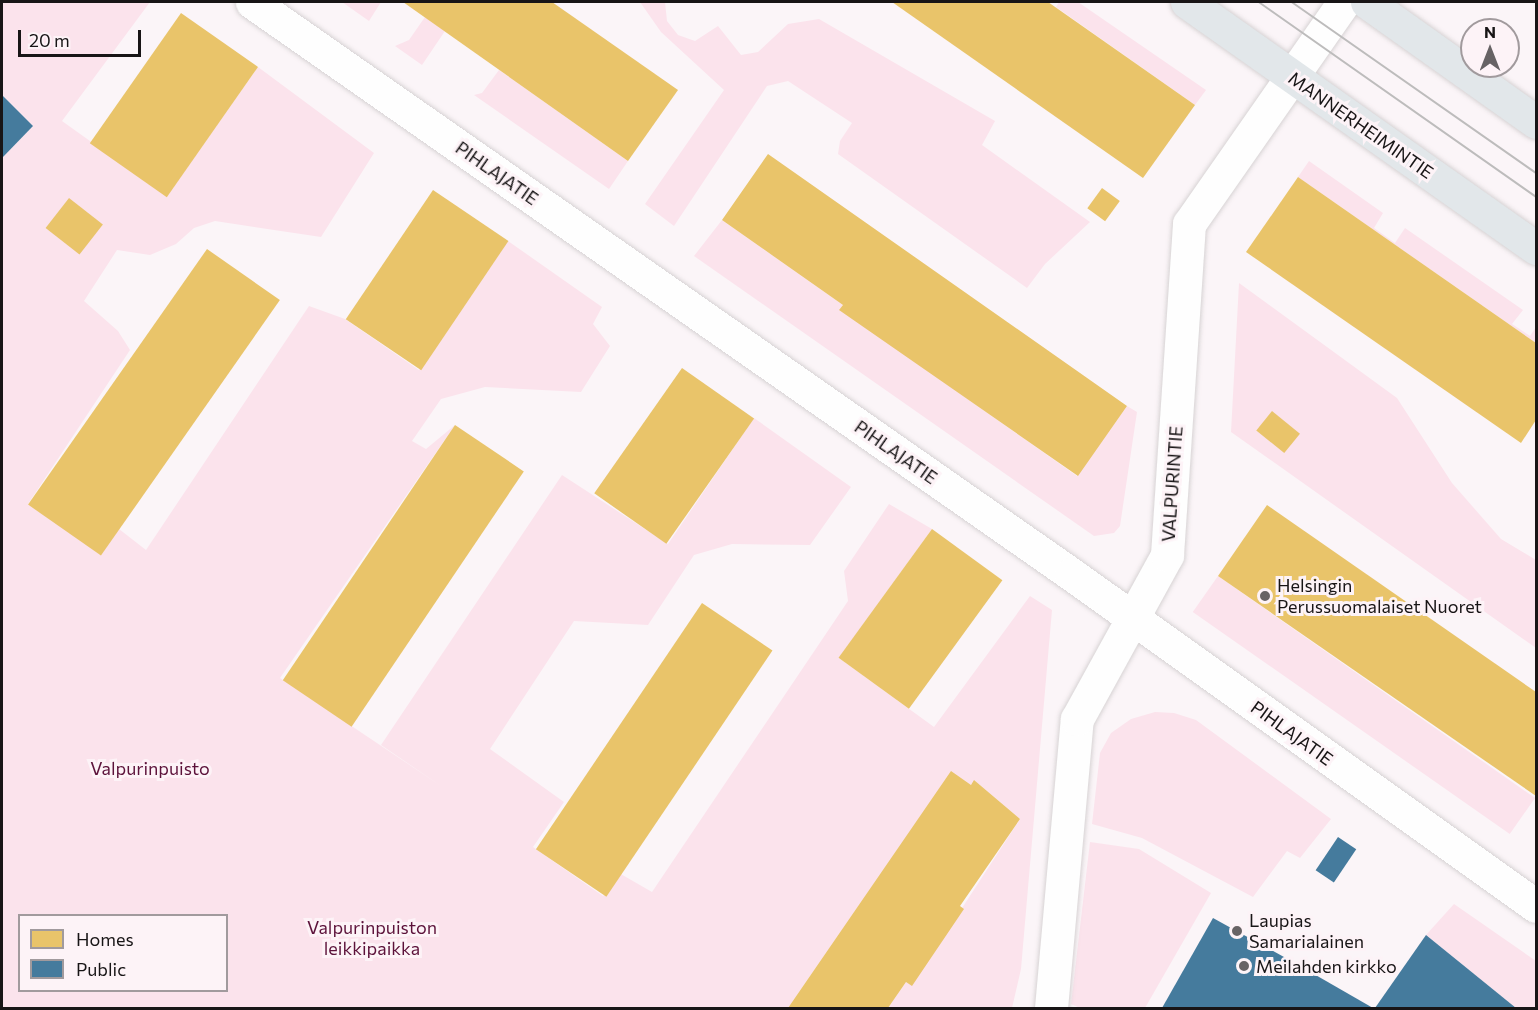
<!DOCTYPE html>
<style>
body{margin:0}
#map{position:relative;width:1538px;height:1010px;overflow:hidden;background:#fbf5f8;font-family:Commissioner,sans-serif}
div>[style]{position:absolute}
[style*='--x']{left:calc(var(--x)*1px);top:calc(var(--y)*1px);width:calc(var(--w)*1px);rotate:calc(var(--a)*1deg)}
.green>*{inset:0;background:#fbe3ec;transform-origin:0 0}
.homes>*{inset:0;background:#e9c46a;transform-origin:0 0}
.public>*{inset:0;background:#457b9d;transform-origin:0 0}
.roads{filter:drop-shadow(0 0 2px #d7d3d4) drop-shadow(0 0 2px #d7d3d4)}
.street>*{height:33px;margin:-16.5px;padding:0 16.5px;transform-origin:16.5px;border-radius:16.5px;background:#fefefe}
.primary>*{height:33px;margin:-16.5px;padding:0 16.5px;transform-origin:16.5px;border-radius:16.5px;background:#e2e7ea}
.tram>*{height:1.5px;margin:-0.75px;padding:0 0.75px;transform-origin:0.75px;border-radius:0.75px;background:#bdbcbc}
.dots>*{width:16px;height:16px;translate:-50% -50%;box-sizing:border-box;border:3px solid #fdf3f7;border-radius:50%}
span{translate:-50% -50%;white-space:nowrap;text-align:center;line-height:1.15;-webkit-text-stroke:6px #fdf3f7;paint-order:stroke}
.street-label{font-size:18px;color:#181516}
.poi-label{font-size:18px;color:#181516}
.left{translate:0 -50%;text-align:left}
.park-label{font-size:18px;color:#5c123a}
.frame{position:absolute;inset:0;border:3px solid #181516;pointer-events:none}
.legend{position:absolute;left:18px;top:914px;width:210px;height:78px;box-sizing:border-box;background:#fdf3f7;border:2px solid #a19a9d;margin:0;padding:8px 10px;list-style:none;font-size:18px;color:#181516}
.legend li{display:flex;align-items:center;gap:12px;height:30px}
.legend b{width:30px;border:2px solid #a19a9d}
.north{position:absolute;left:1460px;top:18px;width:60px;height:60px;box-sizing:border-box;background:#fdf3f7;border:2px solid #a19a9d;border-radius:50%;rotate:0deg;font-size:16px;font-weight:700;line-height:24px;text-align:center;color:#181516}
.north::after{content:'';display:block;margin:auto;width:21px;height:27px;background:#676365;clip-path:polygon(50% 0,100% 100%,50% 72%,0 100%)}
.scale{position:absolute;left:18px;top:30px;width:123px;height:27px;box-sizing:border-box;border:3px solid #181516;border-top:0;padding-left:8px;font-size:18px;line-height:21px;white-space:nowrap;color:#181516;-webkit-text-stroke:4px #fdf3f7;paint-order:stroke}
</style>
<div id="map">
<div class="green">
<i style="clip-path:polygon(evenodd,2px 2px,150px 2px,62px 121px,167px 196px,258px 67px,374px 153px,321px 237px,215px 221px,194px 228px,176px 244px,150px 255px,117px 250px,84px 301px,118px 331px,130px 350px,28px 504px,119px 529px,146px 550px,309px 306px,345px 319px,419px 370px,508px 241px,602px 307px,593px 324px,610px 346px,581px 392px,485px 387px,441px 399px,412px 441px,426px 449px,455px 425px,280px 678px,441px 786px,381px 745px,562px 475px,668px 544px,754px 418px,851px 487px,810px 545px,732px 544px,694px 555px,648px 625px,574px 621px,490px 749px,564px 802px,533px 847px,603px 896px,619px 873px,652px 892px,848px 601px,844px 571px,889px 504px,932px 529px,839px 658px,934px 727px,1030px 596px,1052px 610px,1021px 969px,1012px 1008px,888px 1008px,906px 982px,912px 985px,1020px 819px,975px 781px,971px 785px,951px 772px,788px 1008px,2px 1008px,2px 158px,33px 126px,2px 95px,2px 2px,20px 916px,226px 916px,226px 990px,20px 990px,20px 916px)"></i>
<i style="clip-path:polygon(342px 2px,381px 2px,369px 21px)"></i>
<i style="clip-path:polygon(640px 2px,665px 2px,667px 21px,678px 35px,695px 41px,718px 26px,741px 55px,758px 52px,788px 24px,819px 19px,995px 121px,982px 145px,1090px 222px,1045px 264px,1027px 288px,838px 154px,840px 141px,852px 123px,788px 81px,767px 86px,674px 226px,645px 204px,724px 90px,661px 32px)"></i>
<i style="clip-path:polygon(1059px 2px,1078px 2px,1206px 90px,1195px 105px,1056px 7px)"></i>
<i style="clip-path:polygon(425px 17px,445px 31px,422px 65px,395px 46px,409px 40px)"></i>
<i style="clip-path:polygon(499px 70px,628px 161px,609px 189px,474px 95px,482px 93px)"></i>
<i style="clip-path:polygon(1309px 161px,1383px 213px,1374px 228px,1395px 243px,1405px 228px,1523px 310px,1512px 324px,1530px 336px,1536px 327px,1536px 343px,1298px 177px)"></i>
<i style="clip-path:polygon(722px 220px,843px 305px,840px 309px,1077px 476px,1127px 406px,1137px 412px,1120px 526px,1114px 533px,1094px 536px,694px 256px)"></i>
<i style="clip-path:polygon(1239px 283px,1397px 398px,1452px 483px,1501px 539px,1536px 560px,1536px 648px,1231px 432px)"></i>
<i style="left:1218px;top:576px;width:387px;height:44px;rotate:35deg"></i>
<i style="clip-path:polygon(1155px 712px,1174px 713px,1196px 720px,1331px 819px,1300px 858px,1287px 851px,1253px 897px,1142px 838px,1092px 824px,1100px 753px,1111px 733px,1131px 719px)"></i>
<i style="clip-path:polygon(1090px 842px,1139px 849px,1211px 893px,1145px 1008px,1080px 1008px,1071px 1004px)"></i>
<i style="clip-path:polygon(1454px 904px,1536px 961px,1536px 1008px,1516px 1008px,1426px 935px)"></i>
</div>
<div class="homes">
<i style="clip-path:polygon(403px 2px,552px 2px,678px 90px,628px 161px)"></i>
<i style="clip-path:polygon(892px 2px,1048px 2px,1195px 105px,1143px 178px)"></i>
<i style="left:181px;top:13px;width:94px;height:159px;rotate:35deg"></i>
<i style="clip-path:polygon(768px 154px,1127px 406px,1078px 476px,839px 310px,843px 305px,722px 220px)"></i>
<i style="clip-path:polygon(1298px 177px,1536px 343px,1536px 420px,1521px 443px,1246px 252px)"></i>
<i style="left:1102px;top:188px;width:22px;height:25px;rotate:36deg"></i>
<i style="left:433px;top:190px;width:91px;height:156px;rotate:34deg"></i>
<i style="left:69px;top:198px;width:43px;height:38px;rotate:38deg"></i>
<i style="left:207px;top:249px;width:89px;height:312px;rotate:35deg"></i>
<i style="left:682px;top:368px;width:88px;height:153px;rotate:35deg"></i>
<i style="left:1272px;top:411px;width:36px;height:25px;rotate:39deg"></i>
<i style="left:455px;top:425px;width:83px;height:308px;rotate:34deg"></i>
<i style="clip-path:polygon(1267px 505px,1536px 692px,1536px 796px,1218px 576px)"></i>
<i style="left:932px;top:529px;width:87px;height:159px;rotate:36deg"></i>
<i style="left:702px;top:603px;width:85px;height:297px;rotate:34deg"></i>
<i style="clip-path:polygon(951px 771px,971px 785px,974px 780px,1020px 819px,960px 906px,964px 909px,912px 986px,906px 982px,888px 1008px,788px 1008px)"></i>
</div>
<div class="public">
<i style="clip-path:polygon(2px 95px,33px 126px,2px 158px)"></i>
<i style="left:1338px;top:837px;width:22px;height:40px;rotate:34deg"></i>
<i style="clip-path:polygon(1213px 918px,1293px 962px,1373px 1008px,1162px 1008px)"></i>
<i style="clip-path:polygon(1426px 935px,1516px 1008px,1375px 1008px)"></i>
</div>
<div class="roads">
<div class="street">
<i style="--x:252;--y:2;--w:999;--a:34.93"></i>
<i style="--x:1071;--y:574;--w:571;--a:35.53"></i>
<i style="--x:1051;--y:1008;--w:290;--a:-84.9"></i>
<i style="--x:1077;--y:719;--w:187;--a:-61.2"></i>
<i style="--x:1167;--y:555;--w:332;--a:-86.2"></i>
<i style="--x:1189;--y:224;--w:271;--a:-55.1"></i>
</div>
<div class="primary">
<i style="--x:1187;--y:2;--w:427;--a:35.2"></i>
<i style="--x:1367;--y:2;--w:207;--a:35.4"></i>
</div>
</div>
<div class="tram">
<i style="--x:1259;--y:2;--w:339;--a:35.1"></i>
<i style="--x:1292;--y:2;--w:298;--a:35"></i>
</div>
<div class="dots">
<i style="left:1265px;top:596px;background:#676365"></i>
<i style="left:1237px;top:931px;background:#676365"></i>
<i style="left:1244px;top:966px;background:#676365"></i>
</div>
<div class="street-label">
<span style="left:1361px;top:125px;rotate:35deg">MANNERHEIMINTIE</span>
<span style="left:497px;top:173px;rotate:35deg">PIHLAJATIE</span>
<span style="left:896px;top:452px;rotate:35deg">PIHLAJATIE</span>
<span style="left:1172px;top:484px;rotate:-86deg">VALPURINTIE</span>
<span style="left:1292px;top:733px;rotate:36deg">PIHLAJATIE</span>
</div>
<div class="poi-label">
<span class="left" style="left:1277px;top:596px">Helsingin<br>Perussuomalaiset Nuoret</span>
<span class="left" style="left:1249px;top:931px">Laupias<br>Samarialainen</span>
<span class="left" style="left:1256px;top:966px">Meilahden kirkko</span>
</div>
<div class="park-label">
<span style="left:150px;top:768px">Valpurinpuisto</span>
<span style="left:372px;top:938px">Valpurinpuiston<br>leikkipaikka</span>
</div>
<div class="frame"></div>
<ul class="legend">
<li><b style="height:16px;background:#e9c46a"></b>Homes</li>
<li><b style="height:16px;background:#457b9d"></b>Public</li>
</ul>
<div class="north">N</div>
<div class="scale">20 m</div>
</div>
